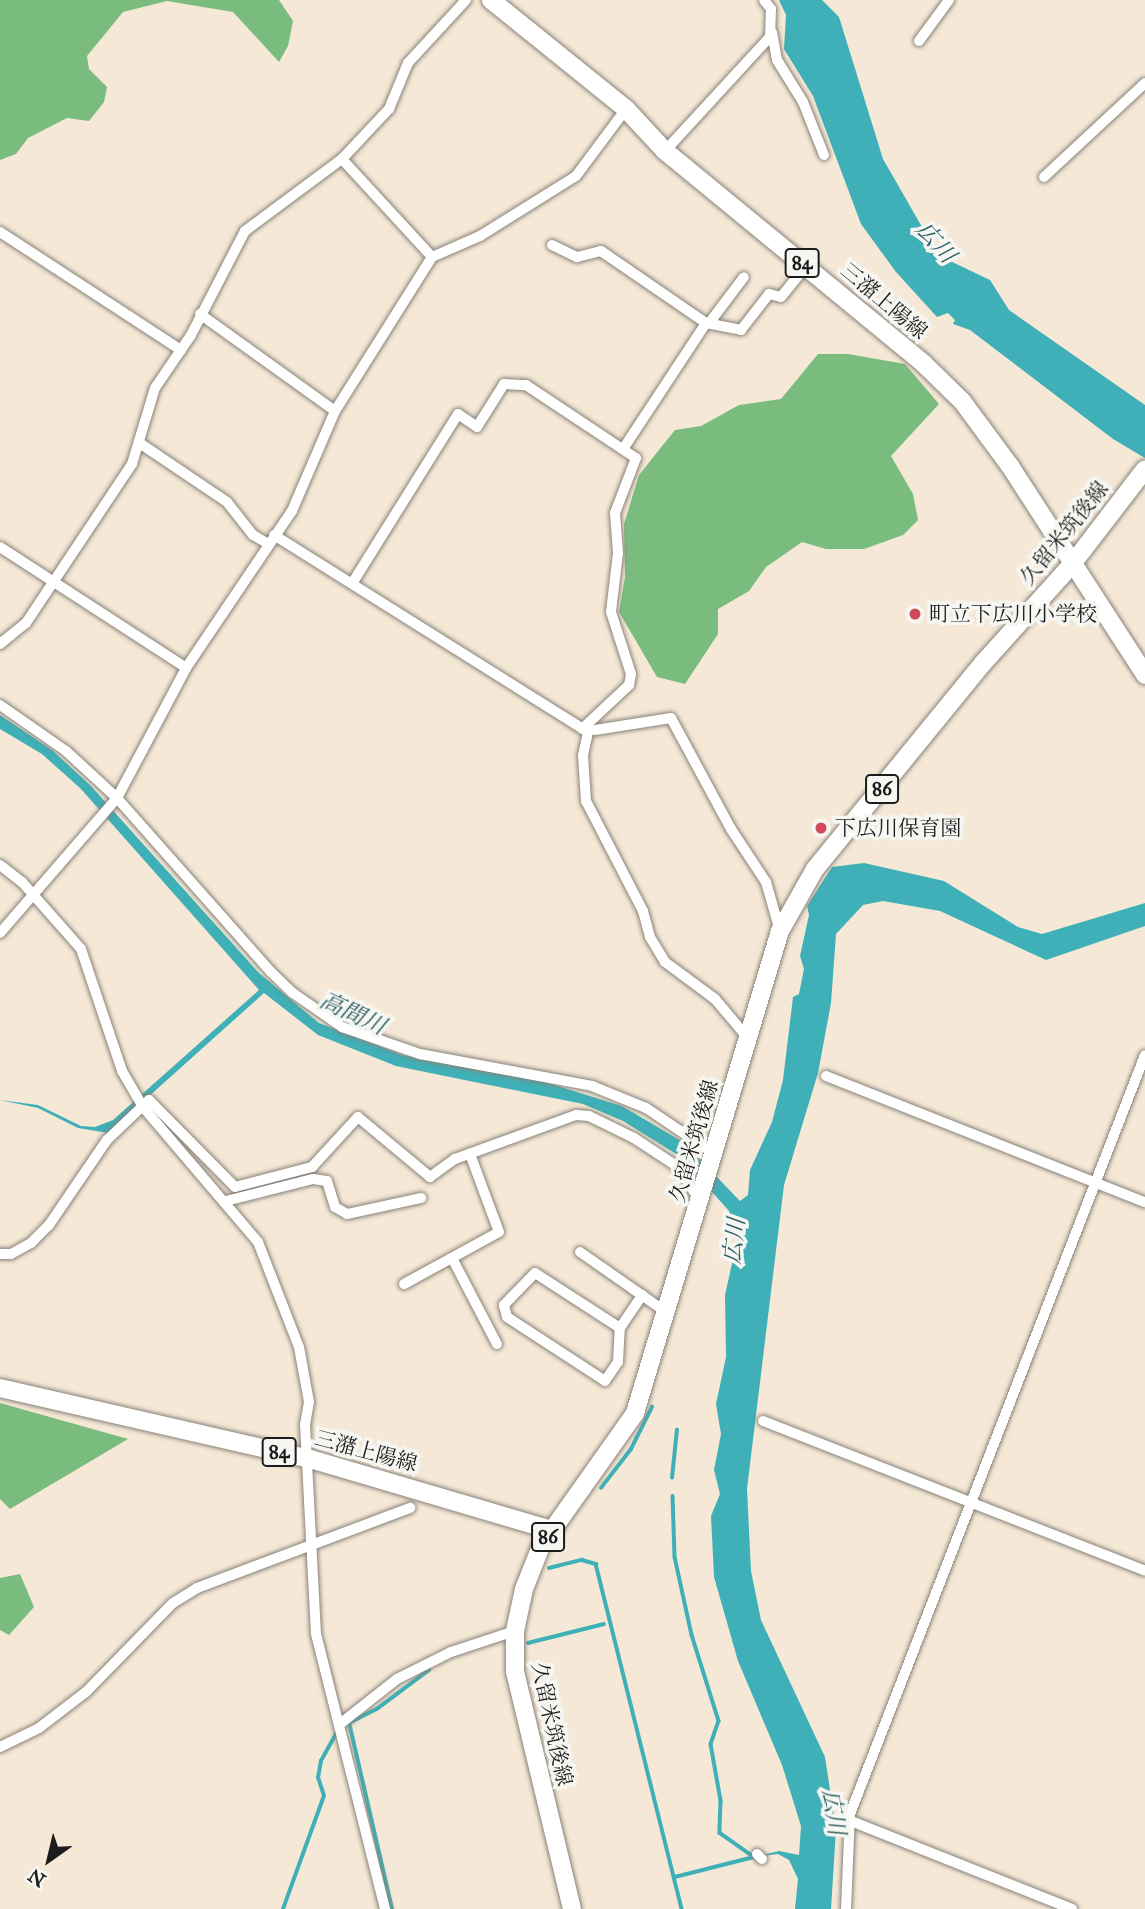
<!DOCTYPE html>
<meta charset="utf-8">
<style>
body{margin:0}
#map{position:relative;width:1145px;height:1909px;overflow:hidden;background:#f5e8d6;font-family:"IM FELL Great Primer","Noto Serif JP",serif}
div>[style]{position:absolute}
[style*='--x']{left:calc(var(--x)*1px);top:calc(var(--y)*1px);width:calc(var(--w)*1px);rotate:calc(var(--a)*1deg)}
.forest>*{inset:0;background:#79bc7e}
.water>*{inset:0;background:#3fb0b7}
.stream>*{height:3.5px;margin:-1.75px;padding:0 1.75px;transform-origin:1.75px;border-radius:1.75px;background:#3fb0b7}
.roads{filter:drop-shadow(0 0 2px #888279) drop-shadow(0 0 2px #888279)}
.minor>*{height:10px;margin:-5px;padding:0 5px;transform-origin:5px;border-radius:5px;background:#fff}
.primary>*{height:18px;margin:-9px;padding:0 9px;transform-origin:9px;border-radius:9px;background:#fff}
.dots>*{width:19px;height:19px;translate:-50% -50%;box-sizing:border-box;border:4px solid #f6f6f2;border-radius:50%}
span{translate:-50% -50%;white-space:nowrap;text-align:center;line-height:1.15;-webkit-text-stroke:7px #f6f6f2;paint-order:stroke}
.shield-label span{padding:2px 5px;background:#f6f6f2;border:2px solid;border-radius:5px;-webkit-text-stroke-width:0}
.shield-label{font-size:19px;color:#1c1c1c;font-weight:700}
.street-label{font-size:21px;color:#1c1c1c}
.poi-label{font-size:21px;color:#1c1c1c}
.left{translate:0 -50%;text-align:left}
.water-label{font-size:23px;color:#2c5f62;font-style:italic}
.north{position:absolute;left:14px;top:1825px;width:70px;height:70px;-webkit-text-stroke:5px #f6f6f2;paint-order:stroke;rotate:214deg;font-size:19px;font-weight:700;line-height:28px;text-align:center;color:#1c1c1c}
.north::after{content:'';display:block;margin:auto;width:24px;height:32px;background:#1c1c1c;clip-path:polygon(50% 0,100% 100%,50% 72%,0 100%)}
</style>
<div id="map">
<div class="forest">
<i style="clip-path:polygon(0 0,279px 0,293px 21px,288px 46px,279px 62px,233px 12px,167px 1px,123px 12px,87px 56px,89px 69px,107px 87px,104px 102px,89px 121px,67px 118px,28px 138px,16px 154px,0 160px)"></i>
<i style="clip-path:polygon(818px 354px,848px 354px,905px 364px,939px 404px,891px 456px,913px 494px,918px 520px,903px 535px,864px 549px,826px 549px,802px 542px,766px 567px,749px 591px,718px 609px,718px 634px,685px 684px,657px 677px,619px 612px,625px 577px,624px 524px,639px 475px,675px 430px,701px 426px,739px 405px,781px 399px)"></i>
<i style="clip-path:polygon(0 1403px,128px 1439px,10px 1509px,0 1499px)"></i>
<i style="clip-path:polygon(20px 1574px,34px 1607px,9px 1635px,0 1630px,0 1578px)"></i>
</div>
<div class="water">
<i style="clip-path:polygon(779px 0,822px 0,839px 17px,883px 159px,926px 234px,948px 260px,990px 280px,1009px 310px,1145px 405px,1145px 458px,1113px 439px,970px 330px,953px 324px,955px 320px,948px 313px,937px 317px,896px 272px,861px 224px,813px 96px,784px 49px,786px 15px)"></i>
<i style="clip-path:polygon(0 715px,52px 750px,91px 786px,259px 973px,319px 1023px,402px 1055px,535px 1079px,622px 1106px,683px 1142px,740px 1201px,748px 1195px,750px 1170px,772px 1122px,783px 1080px,793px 997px,799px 994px,804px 969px,800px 956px,809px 915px,807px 906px,832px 867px,864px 863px,944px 881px,1018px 927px,1042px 934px,1145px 903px,1145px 926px,1046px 960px,940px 911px,883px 901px,863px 905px,836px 934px,831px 1003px,818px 1073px,784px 1185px,747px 1489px,751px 1571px,761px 1620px,825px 1757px,836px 1829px,831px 1909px,795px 1909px,798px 1879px,789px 1860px,778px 1854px,754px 1857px,779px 1851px,799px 1855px,801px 1826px,782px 1765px,738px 1661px,714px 1577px,711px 1516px,720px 1494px,714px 1470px,721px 1434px,716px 1404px,726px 1357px,725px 1295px,737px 1241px,729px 1211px,681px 1157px,623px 1121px,583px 1104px,396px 1066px,318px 1035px,264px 993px,108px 1133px,78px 1128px,38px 1108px,0 1100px,38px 1105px,81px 1126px,95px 1127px,113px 1120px,259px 990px,81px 789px,42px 754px,0 729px)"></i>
</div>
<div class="stream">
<i style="--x:672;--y:1478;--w:48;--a:-84.1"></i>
<i style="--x:601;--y:1488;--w:49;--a:-52.4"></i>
<i style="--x:631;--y:1449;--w:47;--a:-63.4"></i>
<i style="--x:673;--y:1496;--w:61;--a:88.1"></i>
<i style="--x:675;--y:1557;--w:80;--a:77.7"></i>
<i style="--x:692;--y:1635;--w:90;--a:72.6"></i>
<i style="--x:719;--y:1721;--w:24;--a:109"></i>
<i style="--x:711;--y:1744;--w:58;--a:80"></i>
<i style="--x:721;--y:1801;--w:32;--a:92"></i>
<i style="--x:720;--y:1833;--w:42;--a:35.2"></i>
<i style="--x:549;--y:1568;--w:34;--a:-14"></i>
<i style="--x:582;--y:1560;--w:15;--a:16"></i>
<i style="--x:596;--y:1564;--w:356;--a:76"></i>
<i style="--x:528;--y:1643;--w:78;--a:-14"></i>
<i style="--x:675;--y:1877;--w:81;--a:-14.2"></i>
<i style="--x:283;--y:1909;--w:120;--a:-70.1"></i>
<i style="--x:324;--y:1796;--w:19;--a:-108"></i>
<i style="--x:318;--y:1778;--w:17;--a:-80"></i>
<i style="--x:321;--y:1761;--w:31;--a:-61"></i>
<i style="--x:392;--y:1909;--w:191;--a:-103"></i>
<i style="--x:349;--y:1723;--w:31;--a:-27"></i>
<i style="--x:377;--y:1709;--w:65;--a:-36.9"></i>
</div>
<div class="roads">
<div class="minor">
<i style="--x:772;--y:32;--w:28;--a:80"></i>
<i style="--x:777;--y:60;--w:49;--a:58.2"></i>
<i style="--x:803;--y:102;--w:57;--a:68.4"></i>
<i style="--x:919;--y:41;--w:51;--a:-53.8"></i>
<i style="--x:665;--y:151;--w:155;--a:-47.4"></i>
<i style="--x:770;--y:37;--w:28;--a:-88"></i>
<i style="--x:771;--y:9;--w:11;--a:-128"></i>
<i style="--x:342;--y:159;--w:133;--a:47.4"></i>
<i style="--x:1044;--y:177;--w:138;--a:-42.9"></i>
<i style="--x:0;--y:232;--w:216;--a:33.1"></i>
<i style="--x:552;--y:245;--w:28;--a:26"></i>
<i style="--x:577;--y:257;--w:25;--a:-14"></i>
<i style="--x:601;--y:251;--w:127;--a:34.4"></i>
<i style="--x:706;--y:323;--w:36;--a:11"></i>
<i style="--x:741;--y:330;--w:46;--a:-52.1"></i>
<i style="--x:769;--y:294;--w:12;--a:14"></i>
<i style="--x:781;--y:297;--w:40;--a:-51"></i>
<i style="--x:200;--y:314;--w:166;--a:35.7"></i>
<i style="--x:710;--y:322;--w:56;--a:-52.9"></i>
<i style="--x:141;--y:444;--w:104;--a:34"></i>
<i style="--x:227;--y:502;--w:42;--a:51.8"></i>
<i style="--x:253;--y:535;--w:16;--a:30"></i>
<i style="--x:623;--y:449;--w:151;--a:-56.6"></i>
<i style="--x:274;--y:535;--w:371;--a:32.1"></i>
<i style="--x:588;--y:732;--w:24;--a:102"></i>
<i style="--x:583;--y:755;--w:46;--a:86.3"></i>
<i style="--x:586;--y:801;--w:124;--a:62.6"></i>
<i style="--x:643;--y:911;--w:27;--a:75"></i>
<i style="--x:650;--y:937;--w:29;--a:59"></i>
<i style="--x:665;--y:962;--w:62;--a:36.5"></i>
<i style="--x:715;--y:999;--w:51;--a:49.8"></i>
<i style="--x:0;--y:547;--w:222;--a:33"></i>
<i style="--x:353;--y:582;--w:198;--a:-58"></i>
<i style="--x:458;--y:414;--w:23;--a:34"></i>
<i style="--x:477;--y:427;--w:51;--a:-57.9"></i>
<i style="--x:504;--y:384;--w:22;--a:3"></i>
<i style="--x:526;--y:385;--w:132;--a:33.6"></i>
<i style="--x:636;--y:458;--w:59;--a:110.9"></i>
<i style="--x:615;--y:513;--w:40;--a:85.7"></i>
<i style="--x:618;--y:553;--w:59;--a:96.8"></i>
<i style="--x:611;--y:612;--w:65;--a:72.1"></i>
<i style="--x:631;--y:674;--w:11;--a:100"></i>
<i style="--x:629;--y:685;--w:64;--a:136.9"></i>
<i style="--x:0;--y:644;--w:33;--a:-39"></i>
<i style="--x:26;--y:623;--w:191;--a:-56.3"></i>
<i style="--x:132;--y:464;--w:79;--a:-73.2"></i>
<i style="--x:155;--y:388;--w:64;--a:-55.8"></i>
<i style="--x:191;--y:335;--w:117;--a:-62.6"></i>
<i style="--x:245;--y:231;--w:121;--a:-36.6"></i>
<i style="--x:342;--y:159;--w:69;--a:-46.8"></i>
<i style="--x:389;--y:109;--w:50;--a:-67.6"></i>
<i style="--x:408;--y:63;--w:86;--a:-47.4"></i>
<i style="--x:0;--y:705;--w:80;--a:34.9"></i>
<i style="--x:66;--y:751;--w:69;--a:42.7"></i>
<i style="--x:117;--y:798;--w:232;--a:48.5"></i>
<i style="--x:271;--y:972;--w:30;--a:44"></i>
<i style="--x:293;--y:993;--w:60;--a:34.8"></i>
<i style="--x:342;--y:1027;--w:83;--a:19.1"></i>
<i style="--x:420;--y:1054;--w:175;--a:10.5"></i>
<i style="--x:592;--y:1086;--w:58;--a:22.2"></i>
<i style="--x:646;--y:1108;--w:81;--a:33.9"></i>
<i style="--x:595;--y:730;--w:77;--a:-9"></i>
<i style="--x:671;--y:718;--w:126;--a:61.6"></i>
<i style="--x:731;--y:829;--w:64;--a:56.6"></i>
<i style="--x:766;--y:882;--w:51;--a:74.1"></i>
<i style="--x:0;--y:865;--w:28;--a:38"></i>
<i style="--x:22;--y:882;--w:89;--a:48.6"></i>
<i style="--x:81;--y:949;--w:129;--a:71.4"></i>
<i style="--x:122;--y:1071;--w:42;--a:59.7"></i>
<i style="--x:143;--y:1107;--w:177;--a:49.6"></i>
<i style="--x:258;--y:1242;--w:113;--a:68.7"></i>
<i style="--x:299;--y:1347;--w:56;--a:79.7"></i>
<i style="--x:309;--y:1402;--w:22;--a:100"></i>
<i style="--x:305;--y:1424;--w:210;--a:87"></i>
<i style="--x:316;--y:1634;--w:284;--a:75.9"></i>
<i style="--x:0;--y:933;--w:179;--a:-49.1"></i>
<i style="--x:117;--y:798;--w:147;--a:-62"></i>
<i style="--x:186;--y:668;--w:189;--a:-56"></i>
<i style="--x:292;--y:511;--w:109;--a:-66.7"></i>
<i style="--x:335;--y:411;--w:182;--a:-57.8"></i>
<i style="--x:432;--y:257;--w:52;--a:-23.6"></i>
<i style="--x:480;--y:236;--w:113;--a:-32"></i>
<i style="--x:576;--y:176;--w:84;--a:-53.3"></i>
<i style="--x:826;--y:1076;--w:343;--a:21.6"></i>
<i style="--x:226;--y:1201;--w:90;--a:-14.2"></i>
<i style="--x:313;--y:1179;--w:14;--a:8"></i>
<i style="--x:327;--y:1181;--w:27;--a:73"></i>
<i style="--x:335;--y:1207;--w:14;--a:30"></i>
<i style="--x:347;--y:1214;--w:76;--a:-12.2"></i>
<i style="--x:580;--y:1252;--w:105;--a:34.9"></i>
<i style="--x:0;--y:1254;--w:11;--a:0"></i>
<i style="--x:11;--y:1254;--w:23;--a:-29"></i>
<i style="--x:31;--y:1243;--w:25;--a:-45"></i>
<i style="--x:49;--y:1225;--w:103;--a:-55.7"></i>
<i style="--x:107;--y:1140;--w:58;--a:-43.6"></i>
<i style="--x:149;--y:1100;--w:122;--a:45.3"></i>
<i style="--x:235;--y:1187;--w:80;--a:-14.6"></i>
<i style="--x:312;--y:1167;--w:68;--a:-47.4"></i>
<i style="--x:358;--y:1117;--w:94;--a:39.8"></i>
<i style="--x:430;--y:1177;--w:31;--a:-36"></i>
<i style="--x:455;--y:1159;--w:129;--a:-20"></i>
<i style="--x:576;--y:1115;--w:13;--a:4"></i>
<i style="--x:589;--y:1116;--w:50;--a:26.1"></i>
<i style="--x:634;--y:1138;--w:53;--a:33.4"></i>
<i style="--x:678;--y:1167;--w:38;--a:57"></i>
<i style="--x:452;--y:1258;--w:97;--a:62.4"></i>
<i style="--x:404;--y:1284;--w:108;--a:-28.7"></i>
<i style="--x:499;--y:1232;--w:83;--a:-110.4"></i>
<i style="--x:620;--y:1328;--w:101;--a:-147.1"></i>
<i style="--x:535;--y:1273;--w:45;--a:134.1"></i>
<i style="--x:504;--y:1305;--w:12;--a:76"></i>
<i style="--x:507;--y:1317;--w:117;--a:33.1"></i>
<i style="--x:605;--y:1381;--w:23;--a:-56"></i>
<i style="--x:618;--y:1362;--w:34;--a:-87"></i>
<i style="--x:620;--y:1328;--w:40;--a:-56"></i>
<i style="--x:763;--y:1421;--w:410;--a:21.4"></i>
<i style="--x:340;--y:1724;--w:73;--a:-38.3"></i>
<i style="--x:397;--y:1679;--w:60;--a:-26.6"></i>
<i style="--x:451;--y:1652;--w:67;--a:-18.2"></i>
<i style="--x:0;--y:1747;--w:43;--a:-26"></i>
<i style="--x:39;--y:1728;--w:59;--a:-37.5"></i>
<i style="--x:86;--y:1692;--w:124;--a:-45.7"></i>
<i style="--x:173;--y:1603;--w:28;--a:-32"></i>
<i style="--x:197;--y:1588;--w:228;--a:-20.6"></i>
<i style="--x:851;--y:1821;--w:238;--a:21.7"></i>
<i style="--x:757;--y:1854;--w:7;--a:45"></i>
<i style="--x:846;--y:1909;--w:95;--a:-87.6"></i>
<i style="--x:850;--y:1814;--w:814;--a:-68.76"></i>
</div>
<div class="primary">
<i style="--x:491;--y:0;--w:174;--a:38.9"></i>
<i style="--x:626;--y:109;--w:57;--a:47.1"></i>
<i style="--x:665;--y:151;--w:334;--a:39.4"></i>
<i style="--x:923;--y:363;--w:54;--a:44.3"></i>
<i style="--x:962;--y:401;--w:81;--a:53.6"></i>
<i style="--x:1010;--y:466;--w:249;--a:57.1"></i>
<i style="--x:0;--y:1388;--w:318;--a:12.9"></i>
<i style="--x:310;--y:1459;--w:254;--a:16.4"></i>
<i style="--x:572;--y:1909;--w:244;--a:-103.5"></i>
<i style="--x:515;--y:1672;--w:41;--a:-90"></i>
<i style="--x:515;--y:1631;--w:43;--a:-77.9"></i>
<i style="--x:524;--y:1589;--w:46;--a:-68.4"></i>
<i style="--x:541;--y:1546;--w:163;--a:-54.7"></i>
<i style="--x:635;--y:1413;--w:503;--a:-73.26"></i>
<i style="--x:780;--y:931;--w:71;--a:-60.6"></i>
<i style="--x:815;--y:869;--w:267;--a:-50.8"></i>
<i style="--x:984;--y:662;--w:133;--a:-48"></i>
<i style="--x:1073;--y:563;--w:118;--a:-52.5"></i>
</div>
</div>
<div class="dots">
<i style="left:915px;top:614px;background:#d1495b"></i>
<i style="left:821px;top:828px;background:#d1495b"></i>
</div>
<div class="shield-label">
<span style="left:802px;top:263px">84</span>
<span style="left:882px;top:789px">86</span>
<span style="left:279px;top:1452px">84</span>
<span style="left:548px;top:1537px">86</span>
</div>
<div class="street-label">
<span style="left:884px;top:301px;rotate:40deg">三潴上陽線</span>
<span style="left:1064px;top:533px;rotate:-51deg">久留米筑後線</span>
<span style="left:694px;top:1141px;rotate:-74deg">久留米筑後線</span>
<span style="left:366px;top:1451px;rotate:15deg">三潴上陽線</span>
<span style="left:552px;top:1724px;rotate:78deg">久留米筑後線</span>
</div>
<div class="poi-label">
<span class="left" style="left:929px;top:614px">町立下広川小学校</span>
<span class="left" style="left:835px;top:828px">下広川保育園</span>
</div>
<div class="water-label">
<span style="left:936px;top:242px;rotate:48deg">広川</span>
<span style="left:353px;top:1013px;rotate:25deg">高間川</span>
<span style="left:734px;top:1241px;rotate:-84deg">広川</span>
<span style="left:834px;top:1812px;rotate:81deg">広川</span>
</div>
<div class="north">N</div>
</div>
